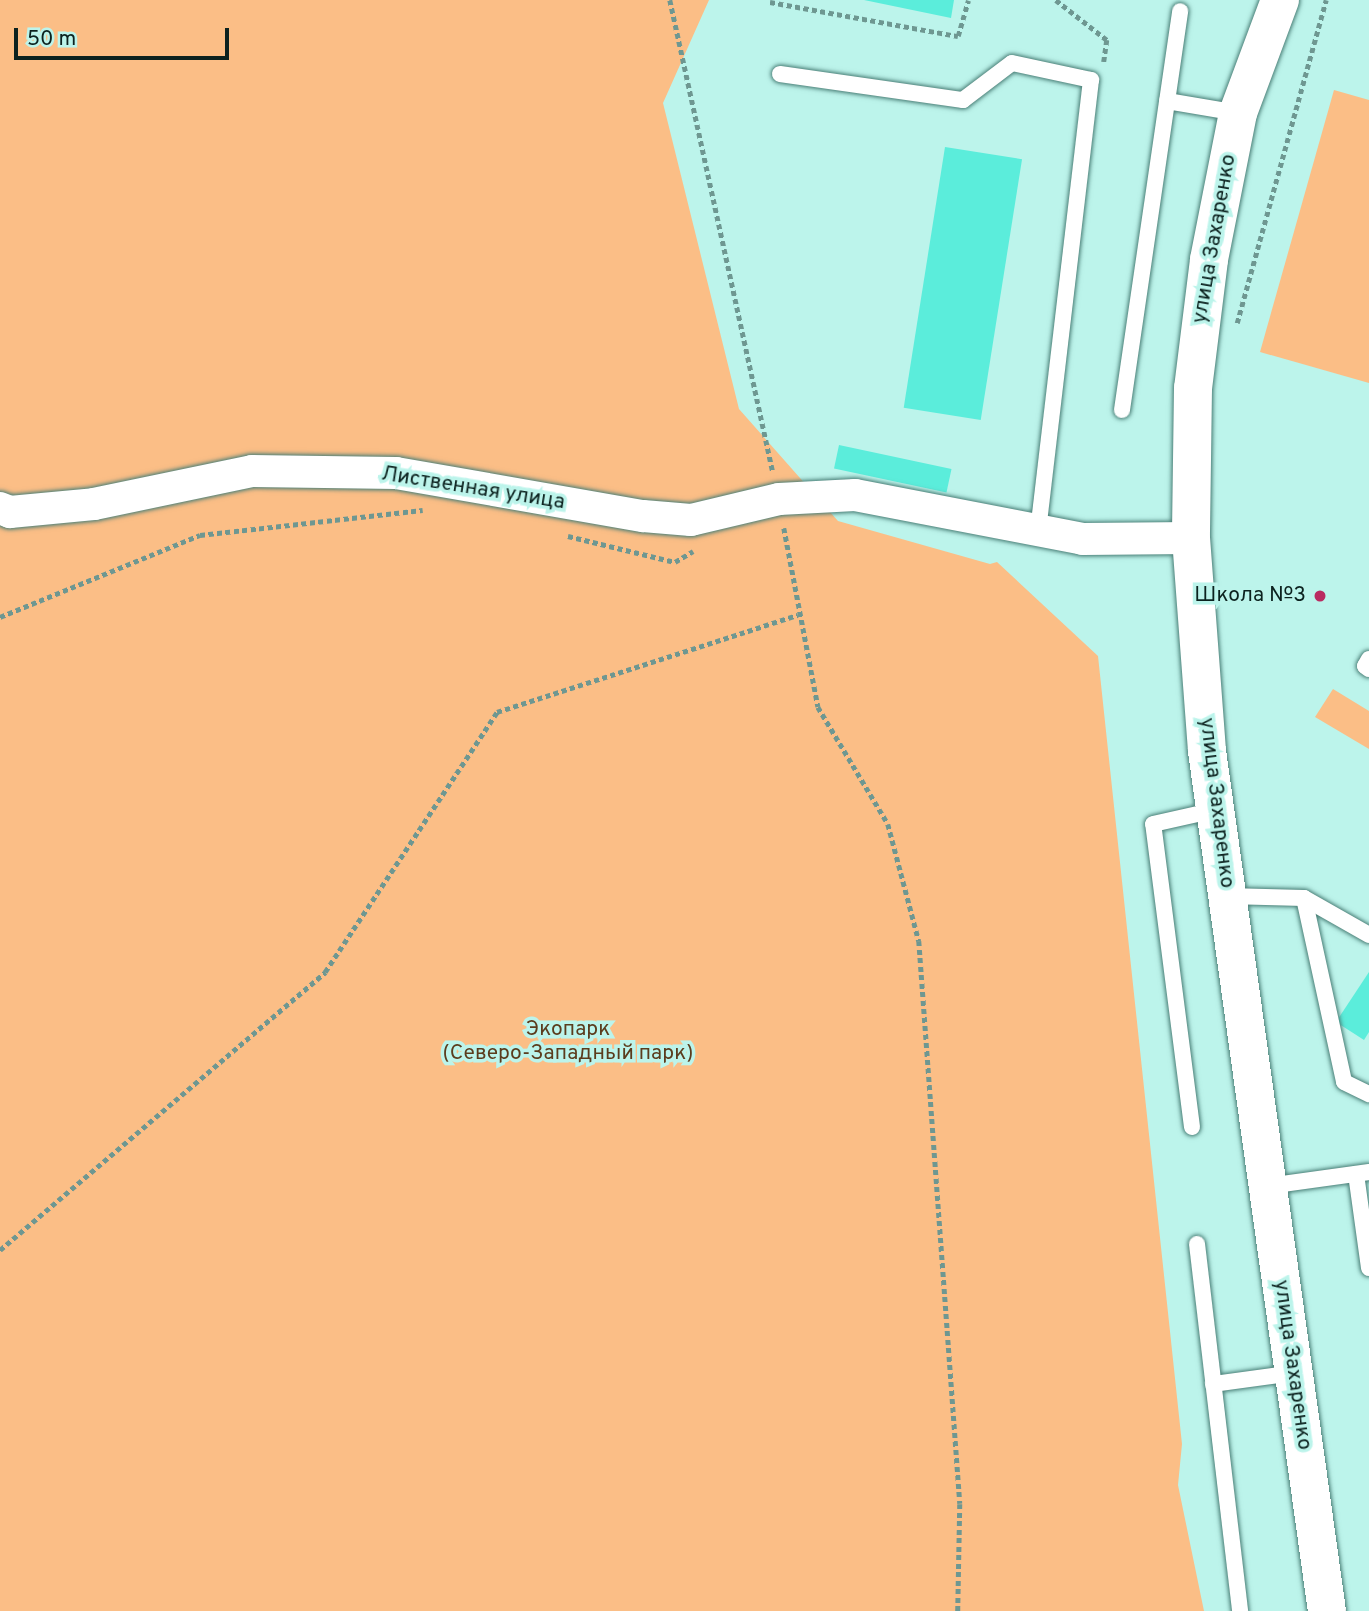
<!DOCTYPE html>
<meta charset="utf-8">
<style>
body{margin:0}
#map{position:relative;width:1369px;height:1611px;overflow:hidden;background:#bcf4eb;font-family:Overpass,sans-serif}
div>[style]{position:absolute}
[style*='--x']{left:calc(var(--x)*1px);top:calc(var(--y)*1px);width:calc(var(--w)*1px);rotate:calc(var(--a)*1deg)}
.green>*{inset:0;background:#fbbe86}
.building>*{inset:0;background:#5beddb;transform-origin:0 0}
.path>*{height:4.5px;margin-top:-2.25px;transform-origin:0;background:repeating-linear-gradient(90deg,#6e9791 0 5px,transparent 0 8.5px)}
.roads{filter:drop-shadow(0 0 2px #4a7f77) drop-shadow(0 0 2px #4a7f77)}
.service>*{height:16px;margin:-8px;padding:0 8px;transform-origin:8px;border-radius:8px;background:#fff}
.minor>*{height:32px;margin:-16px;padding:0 16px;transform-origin:16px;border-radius:16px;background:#fff}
.tertiary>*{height:38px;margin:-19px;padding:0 19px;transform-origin:19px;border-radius:19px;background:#fff}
.dots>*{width:19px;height:19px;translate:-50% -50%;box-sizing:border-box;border:4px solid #bcf4eb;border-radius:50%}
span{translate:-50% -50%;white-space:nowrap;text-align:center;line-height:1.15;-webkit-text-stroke:7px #bcf4eb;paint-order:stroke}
.street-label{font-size:21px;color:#0c221f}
.poi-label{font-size:21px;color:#0c221f}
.right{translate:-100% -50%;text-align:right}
.park-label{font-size:21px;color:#5b3c1d}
.scale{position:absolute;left:14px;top:28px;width:215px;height:32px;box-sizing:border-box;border:4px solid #0c221f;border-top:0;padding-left:9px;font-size:21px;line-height:24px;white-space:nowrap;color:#0c221f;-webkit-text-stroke:5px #bcf4eb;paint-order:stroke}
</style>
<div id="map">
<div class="green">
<i style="clip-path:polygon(0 0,709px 0,663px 103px,739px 409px,838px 521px,990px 564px,997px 562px,1098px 656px,1182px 1444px,1178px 1485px,1204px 1611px,0 1611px)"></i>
<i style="clip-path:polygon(1334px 90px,1369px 100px,1369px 383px,1260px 352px)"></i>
<i style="clip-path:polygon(1333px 689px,1369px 711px,1369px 749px,1315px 717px)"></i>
</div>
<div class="building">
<i style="clip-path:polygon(864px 0,954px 0,951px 18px)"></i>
<i style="left:945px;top:147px;width:78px;height:264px;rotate:9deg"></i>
<i style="left:839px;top:445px;width:115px;height:24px;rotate:12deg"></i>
<i style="clip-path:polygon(1369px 972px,1369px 1032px,1364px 1040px,1336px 1022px)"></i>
</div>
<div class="path">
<i style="--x:670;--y:0;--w:482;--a:77.7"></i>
<i style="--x:1056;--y:0;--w:65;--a:38.1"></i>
<i style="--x:1107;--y:40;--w:22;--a:98"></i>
<i style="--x:770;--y:2;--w:191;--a:10.3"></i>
<i style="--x:958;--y:36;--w:37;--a:-74"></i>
<i style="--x:1237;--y:323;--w:335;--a:-74.6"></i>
<i style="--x:784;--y:528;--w:182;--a:79.2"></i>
<i style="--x:818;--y:707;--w:136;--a:59.1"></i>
<i style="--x:888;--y:824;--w:121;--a:75.2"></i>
<i style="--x:919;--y:941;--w:564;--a:85.83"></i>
<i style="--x:960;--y:1504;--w:107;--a:91.1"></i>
<i style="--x:568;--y:536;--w:110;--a:13.7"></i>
<i style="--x:675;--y:562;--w:21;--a:-31"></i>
<i style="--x:0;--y:617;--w:216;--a:-22.3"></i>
<i style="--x:200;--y:535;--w:224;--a:-6.4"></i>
<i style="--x:0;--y:1250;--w:428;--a:-40.5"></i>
<i style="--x:325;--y:972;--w:312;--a:-56.5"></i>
<i style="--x:497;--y:712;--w:316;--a:-17.9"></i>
</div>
<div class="roads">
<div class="service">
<i style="--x:780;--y:74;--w:185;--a:8.1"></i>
<i style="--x:963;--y:100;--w:61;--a:-37.1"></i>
<i style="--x:1012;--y:63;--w:81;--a:12.1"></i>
<i style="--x:1091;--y:80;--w:455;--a:96.7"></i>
<i style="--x:1167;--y:101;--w:72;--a:9.6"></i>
<i style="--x:1122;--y:410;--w:403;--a:-81.7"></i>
<i style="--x:1369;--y:659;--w:8;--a:120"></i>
<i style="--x:1365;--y:666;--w:5;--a:37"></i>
<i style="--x:1227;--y:896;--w:77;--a:1.5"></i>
<i style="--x:1304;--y:898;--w:75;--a:29.6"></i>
<i style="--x:1304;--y:898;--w:188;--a:77.7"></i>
<i style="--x:1344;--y:1082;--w:28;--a:26"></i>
<i style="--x:1192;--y:1127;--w:305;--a:-97.3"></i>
<i style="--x:1153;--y:824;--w:64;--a:-12.7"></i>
<i style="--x:1356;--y:1174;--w:95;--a:82.1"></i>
<i style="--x:1268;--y:1186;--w:102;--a:-7.9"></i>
<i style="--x:1197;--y:1244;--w:370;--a:83.3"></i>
<i style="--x:1213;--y:1384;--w:82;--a:-7.7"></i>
</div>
<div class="minor">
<i style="--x:0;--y:508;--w:11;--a:22"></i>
<i style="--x:10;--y:512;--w:84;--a:-5.4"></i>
<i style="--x:94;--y:504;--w:161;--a:-11.8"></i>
<i style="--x:252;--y:471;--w:144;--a:0.8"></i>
<i style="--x:396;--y:473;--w:251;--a:9.9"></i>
<i style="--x:643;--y:516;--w:48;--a:4.8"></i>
<i style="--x:691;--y:520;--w:90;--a:-13.4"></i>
<i style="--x:779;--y:499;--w:76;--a:-3"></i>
<i style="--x:855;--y:495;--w:232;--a:10.9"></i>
<i style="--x:1083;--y:539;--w:108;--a:-0.5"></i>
</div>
<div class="tertiary">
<i style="--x:1280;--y:0;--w:121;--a:110.4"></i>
<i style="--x:1238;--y:113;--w:150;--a:101.2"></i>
<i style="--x:1209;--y:260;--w:129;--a:97.1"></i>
<i style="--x:1193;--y:388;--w:150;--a:90.8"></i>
<i style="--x:1191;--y:538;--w:214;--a:85.7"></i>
<i style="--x:1207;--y:751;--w:868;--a:82.06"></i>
</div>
</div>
<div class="dots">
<i style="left:1320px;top:596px;background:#b92b60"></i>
</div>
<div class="street-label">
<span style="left:1215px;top:239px;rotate:-80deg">улица Захаренко</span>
<span style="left:473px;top:489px;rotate:9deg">Лиственная улица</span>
<span style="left:1216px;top:803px;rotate:83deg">улица Захаренко</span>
<span style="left:1292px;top:1365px;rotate:82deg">улица Захаренко</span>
</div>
<div class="poi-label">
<span class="right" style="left:1306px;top:596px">Школа №3</span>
</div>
<div class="park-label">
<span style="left:568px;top:1042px">Экопарк<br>(Северо-Западный парк)</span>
</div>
<div class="scale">50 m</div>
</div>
